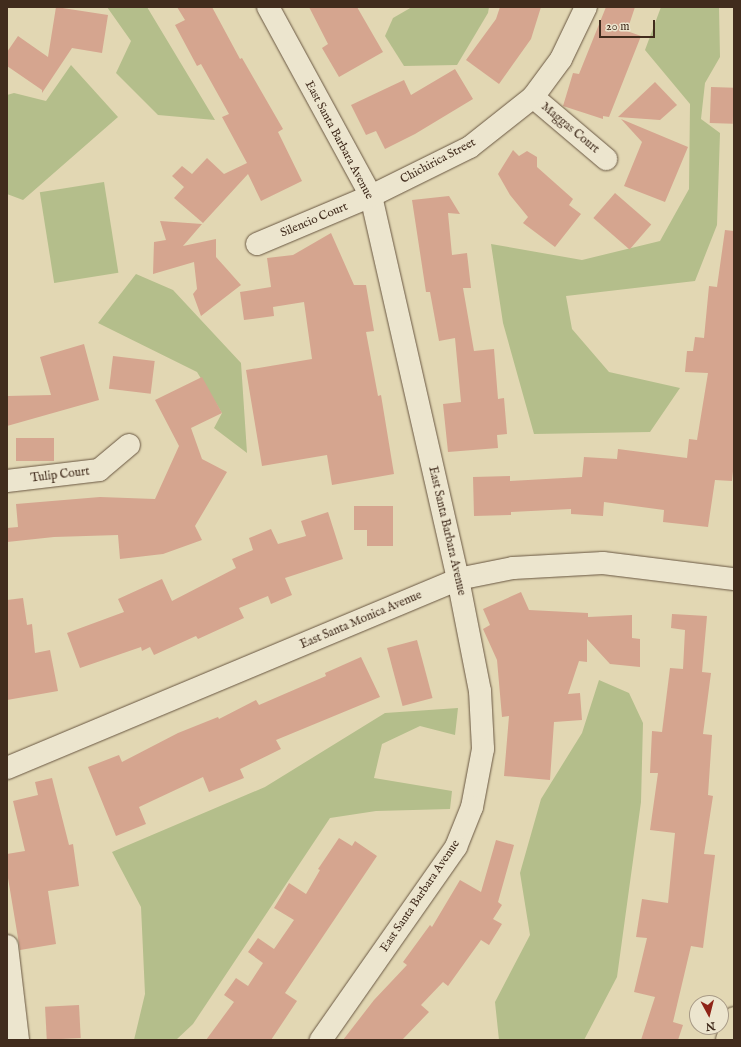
<!DOCTYPE html>
<style>
body{margin:0}
#map{position:relative;width:741px;height:1047px;overflow:hidden;background:#e2d7b3;font-family:"IM FELL English",serif}
div>[style]{position:absolute}
[style*='--x']{left:calc(var(--x)*1px);top:calc(var(--y)*1px);width:calc(var(--w)*1px);rotate:calc(var(--a)*1deg)}
.green>*{inset:0;background:#b4be8b;transform-origin:0 0}
.building>*{inset:0;background:#d5a58f;transform-origin:0 0}
.roads{filter:drop-shadow(0 0 1px #695742) drop-shadow(0 0 1px #695742)}
.minor>*{height:22px;margin:-11px;padding:0 11px;transform-origin:11px;border-radius:11px;background:#ece5ce}
.major>*{height:22px;margin:-11px;padding:0 11px;transform-origin:11px;border-radius:11px;background:#e2d7b3}
span{translate:-50% -50%;white-space:nowrap;text-align:center;line-height:1.15;-webkit-text-stroke:3px #ece5ce;paint-order:stroke}
.street-label{font-size:12px;color:#412c1d}
.frame{position:absolute;inset:0;border:8px solid #412c1d;pointer-events:none}
.north{position:absolute;left:689px;top:995px;width:40px;height:40px;box-sizing:border-box;background:#ece5ce;border:1px solid #a89b87;border-radius:50%;rotate:173deg;font-size:11px;font-weight:700;line-height:16px;text-align:center;color:#412c1d}
.north::after{content:'';display:block;margin:auto;width:14px;height:18px;background:#8f2418;clip-path:polygon(50% 0,100% 100%,50% 72%,0 100%)}
.scale{position:absolute;left:599px;top:20px;width:56px;height:18px;box-sizing:border-box;border:2px solid #412c1d;border-top:0;padding-left:5px;font-size:12px;line-height:14px;white-space:nowrap;color:#412c1d;-webkit-text-stroke:3px #ece5ce;paint-order:stroke}
</style>
<div id="map">
<div class="green">
<i style="clip-path:polygon(107px 7px,147px 7px,215px 120px,158px 115px,116px 73px,131px 41px)"></i>
<i style="clip-path:polygon(412px 7px,489px 7px,488px 13px,457px 65px,404px 66px,385px 36px,393px 18px)"></i>
<i style="clip-path:polygon(661px 7px,719px 7px,720px 57px,705px 83px,701px 119px,720px 133px,717px 225px,695px 281px,566px 296px,572px 329px,609px 372px,680px 388px,650px 432px,534px 434px,503px 323px,491px 244px,582px 260px,660px 241px,689px 189px,690px 104px,645px 50px)"></i>
<i style="clip-path:polygon(71px 65px,118px 117px,23px 200px,7px 194px,7px 95px,14px 93px,46px 101px)"></i>
<i style="left:104px;top:182px;width:92px;height:65px;rotate:81deg"></i>
<i style="clip-path:polygon(136px 274px,173px 290px,241px 363px,247px 453px,214px 428px,222px 413px,197px 372px,98px 323px)"></i>
<i style="clip-path:polygon(599px 680px,629px 693px,643px 723px,641px 802px,617px 977px,584px 1040px,499px 1040px,495px 1002px,530px 935px,520px 873px,541px 799px,582px 733px)"></i>
<i style="clip-path:polygon(458px 708px,455px 735px,420px 726px,382px 744px,374px 778px,452px 791px,450px 809px,376px 811px,330px 818px,193px 1024px,176px 1040px,134px 1040px,145px 994px,141px 907px,112px 852px,265px 787px,385px 713px)"></i>
</div>
<div class="building">
<i style="clip-path:polygon(56px 7px,108px 15px,102px 53px,72px 48px,42px 93px,42px 90px,7px 66px,7px 52px,18px 36px,48px 57px)"></i>
<i style="clip-path:polygon(177px 7px,212px 7px,240px 59px,242px 58px,283px 129px,278px 132px,302px 181px,261px 201px,248px 174px,203px 223px,174px 198px,184px 187px,172px 176px,182px 166px,192px 174px,207px 158px,224px 174px,247px 163px,222px 117px,229px 114px,201px 64px,197px 66px,175px 25px,185px 20px)"></i>
<i style="clip-path:polygon(309px 7px,357px 7px,383px 52px,339px 77px,322px 48px,328px 44px)"></i>
<i style="clip-path:polygon(500px 7px,541px 7px,531px 39px,499px 84px,466px 60px,496px 19px)"></i>
<i style="clip-path:polygon(606px 7px,635px 7px,627px 31px,641px 36px,609px 117px,603px 116px,603px 119px,563px 106px,573px 73px,579px 74px)"></i>
<i style="clip-path:polygon(455px 69px,473px 99px,415px 134px,385px 149px,376px 131px,366px 135px,351px 105px,404px 80px,411px 95px)"></i>
<i style="clip-path:polygon(655px 82px,677px 105px,660px 120px,618px 117px)"></i>
<i style="left:711px;top:87px;width:23px;height:36px;rotate:2deg"></i>
<i style="clip-path:polygon(621px 119px,688px 147px,665px 202px,624px 186px,642px 142px)"></i>
<i style="clip-path:polygon(513px 150px,519px 156px,527px 151px,537px 157px,537px 167px,573px 199px,569px 205px,581px 214px,555px 247px,523px 223px,528px 217px,510px 195px,498px 174px)"></i>
<i style="left:615px;top:193px;width:48px;height:33px;rotate:41deg"></i>
<i style="clip-path:polygon(449px 196px,460px 214px,448px 213px,452px 255px,467px 253px,471px 288px,463px 288px,474px 351px,494px 349px,498px 399px,504px 398px,507px 434px,497px 435px,498px 448px,448px 452px,443px 404px,461px 402px,455px 338px,439px 341px,430px 292px,426px 292px,412px 200px)"></i>
<i style="clip-path:polygon(160px 221px,202px 224px,183px 246px,216px 239px,216px 257px,241px 285px,201px 316px,193px 294px,197px 289px,194px 262px,153px 274px,154px 242px,166px 240px)"></i>
<i style="clip-path:polygon(725px 230px,734px 231px,734px 461px,732px 481px,715px 480px,708px 527px,663px 522px,664px 510px,604px 502px,603px 516px,571px 514px,571px 509px,511px 512px,511px 515px,474px 516px,473px 477px,510px 476px,510px 481px,582px 477px,584px 457px,617px 459px,618px 449px,687px 458px,689px 439px,697px 440px,708px 373px,685px 372px,687px 351px,693px 351px,695px 337px,704px 338px,709px 286px,717px 287px)"></i>
<i style="clip-path:polygon(331px 233px,354px 285px,366px 285px,374px 331px,366px 332px,378px 396px,381px 395px,394px 474px,332px 485px,327px 455px,262px 466px,246px 370px,312px 359px,304px 302px,273px 307px,274px 316px,244px 320px,240px 292px,271px 287px,267px 258px,293px 255px)"></i>
<i style="clip-path:polygon(84px 344px,99px 400px,7px 426px,7px 396px,51px 395px,40px 357px)"></i>
<i style="left:113px;top:356px;width:42px;height:33px;rotate:7deg"></i>
<i style="clip-path:polygon(202px 377px,222px 413px,191px 428px,202px 459px,227px 472px,195px 526px,202px 540px,163px 554px,120px 559px,118px 535px,54px 537px,7px 542px,7px 528px,18px 527px,16px 504px,100px 497px,155px 499px,179px 446px,155px 400px)"></i>
<i style="left:54px;top:438px;width:23px;height:38px;rotate:90deg"></i>
<i style="clip-path:polygon(354px 506px,393px 506px,393px 546px,367px 546px,367px 530px,354px 530px)"></i>
<i style="clip-path:polygon(328px 512px,343px 559px,285px 578px,292px 595px,271px 604px,268px 596px,239px 608px,244px 618px,198px 639px,196px 636px,154px 655px,150px 647px,142px 651px,141px 647px,80px 668px,67px 633px,124px 612px,118px 599px,162px 579px,172px 601px,236px 568px,232px 559px,253px 550px,249px 538px,271px 529px,278px 544px,306px 536px,301px 521px)"></i>
<i style="clip-path:polygon(521px 592px,529px 610px,588px 613px,588px 617px,632px 615px,632px 638px,640px 639px,640px 667px,610px 664px,587px 639px,587px 662px,579px 661px,568px 694px,580px 693px,582px 720px,554px 722px,550px 780px,504px 776px,509px 716px,502px 717px,497px 660px,483px 629px,490px 625px,483px 609px)"></i>
<i style="clip-path:polygon(23px 598px,27px 625px,32px 624px,35px 653px,50px 650px,58px 691px,7px 700px,7px 600px)"></i>
<i style="clip-path:polygon(672px 614px,707px 616px,702px 672px,711px 673px,703px 734px,712px 735px,708px 795px,713px 796px,704px 854px,715px 855px,703px 948px,691px 946px,673px 1022px,683px 1025px,678px 1040px,641px 1040px,655px 997px,634px 992px,647px 938px,636px 937px,642px 899px,668px 903px,675px 833px,650px 830px,658px 773px,650px 773px,652px 731px,662px 732px,670px 668px,683px 669px,685px 630px,671px 628px)"></i>
<i style="left:417px;top:640px;width:60px;height:31px;rotate:75deg"></i>
<i style="clip-path:polygon(361px 657px,380px 697px,276px 740px,281px 749px,240px 769px,244px 778px,209px 792px,203px 777px,139px 807px,146px 824px,116px 836px,88px 767px,119px 755px,122px 762px,178px 733px,218px 717px,219px 719px,256px 700px,259px 705px,326px 676px,325px 673px)"></i>
<i style="clip-path:polygon(52px 778px,69px 845px,73px 844px,79px 886px,48px 891px,56px 944px,20px 950px,7px 872px,7px 854px,25px 851px,13px 801px,38px 795px,35px 782px)"></i>
<i style="clip-path:polygon(339px 838px,352px 846px,355px 841px,377px 856px,285px 993px,297px 1001px,271px 1040px,206px 1040px,234px 1002px,224px 995px,236px 978px,248px 986px,263px 963px,248px 952px,258px 938px,274px 949px,294px 920px,274px 908px,289px 883px,306px 894px,320px 870px,318px 869px)"></i>
<i style="clip-path:polygon(496px 840px,514px 845px,498px 902px,502px 905px,493px 919px,502px 924px,489px 945px,481px 940px,448px 986px,443px 982px,421px 1005px,429px 1012px,402px 1040px,343px 1040px,374px 1000px,407px 965px,403px 962px,430px 925px,432px 927px,460px 880px,481px 892px)"></i>
<i style="left:79px;top:1005px;width:33px;height:34px;rotate:87deg"></i>
</div>
<div class="roads">
<div class="minor">
<i style="--x:268;--y:7;--w:215;--a:61.4"></i>
<i style="--x:371;--y:196;--w:393;--a:77.2"></i>
<i style="--x:458;--y:579;--w:114;--a:78.9"></i>
<i style="--x:480;--y:691;--w:58;--a:87"></i>
<i style="--x:483;--y:749;--w:59;--a:100.7"></i>
<i style="--x:472;--y:807;--w:43;--a:111.8"></i>
<i style="--x:456;--y:847;--w:236;--a:125"></i>
<i style="--x:533;--y:97;--w:96;--a:40.3"></i>
<i style="--x:257;--y:244;--w:124;--a:-22.8"></i>
<i style="--x:371;--y:196;--w:110;--a:-26.3"></i>
<i style="--x:470;--y:147;--w:80;--a:-38.4"></i>
<i style="--x:533;--y:97;--w:47;--a:-53.6"></i>
<i style="--x:561;--y:59;--w:58;--a:-64.3"></i>
<i style="--x:7;--y:481;--w:93;--a:-6.8"></i>
<i style="--x:99;--y:470;--w:39;--a:-40"></i>
<i style="--x:7;--y:768;--w:489;--a:-22.7"></i>
<i style="--x:458;--y:579;--w:56;--a:-11.3"></i>
<i style="--x:513;--y:568;--w:90;--a:-3.2"></i>
<i style="--x:603;--y:563;--w:132;--a:7"></i>
<i style="--x:7;--y:946;--w:95;--a:83.3"></i>
</div>
<div class="major">
<i style="--x:727;--y:1040;--w:23;--a:-72"></i>
</div>
</div>
<div class="street-label">
<span style="left:570px;top:128px;rotate:40deg">Maggas Court</span>
<span style="left:339px;top:140px;rotate:62deg">East Santa Barbara Avenue</span>
<span style="left:438px;top:161px;rotate:-28deg">Chichirica Street</span>
<span style="left:314px;top:220px;rotate:-23deg">Silencio Court</span>
<span style="left:60px;top:475px;rotate:-7deg">Tulip Court</span>
<span style="left:447px;top:531px;rotate:77deg">East Santa Barbara Avenue</span>
<span style="left:361px;top:620px;rotate:-23deg">East Santa Monica Avenue</span>
<span style="left:420px;top:896px;rotate:-56deg">East Santa Barbara Avenue</span>
</div>
<div class="frame"></div>
<div class="north">N</div>
<div class="scale">20 m</div>
</div>
